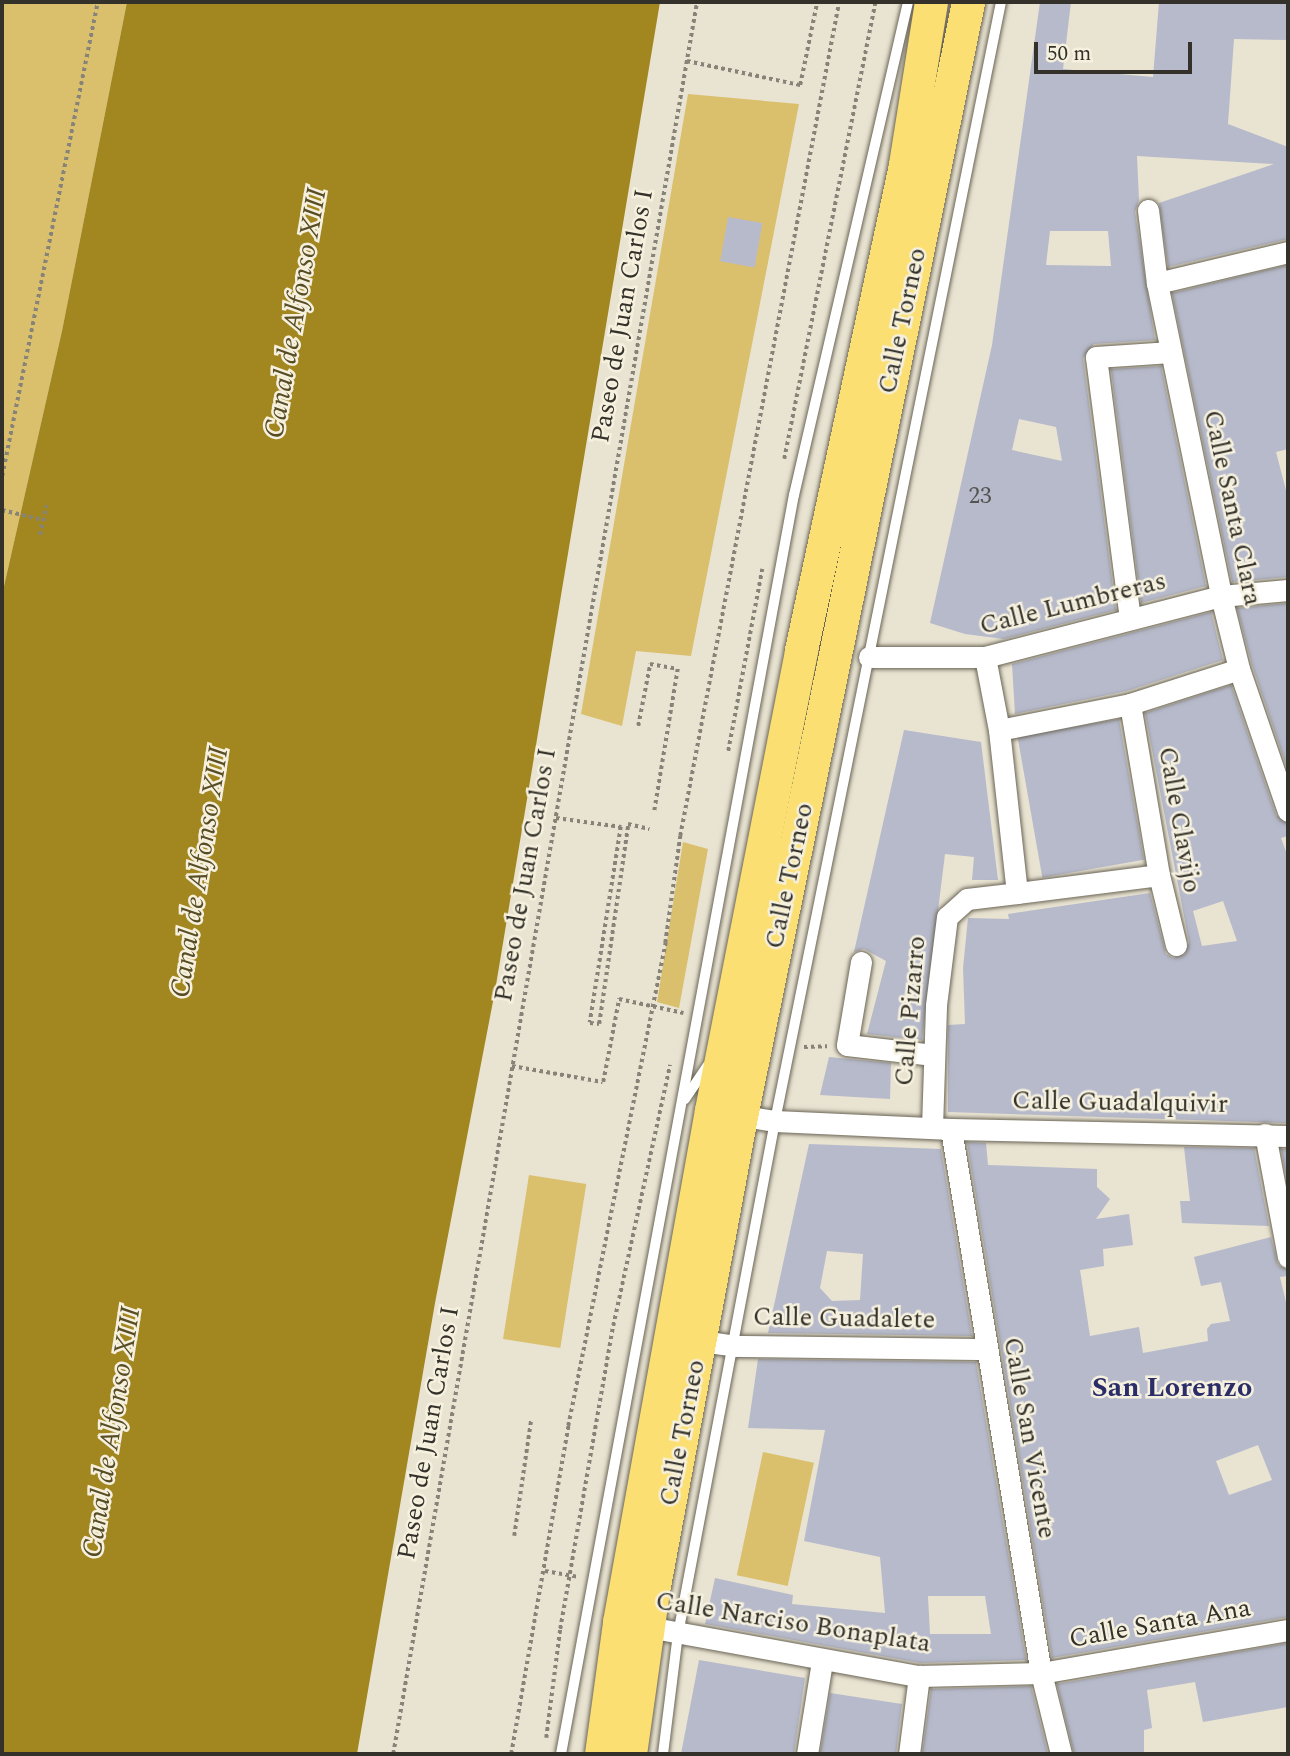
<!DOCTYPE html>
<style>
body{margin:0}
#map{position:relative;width:1290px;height:1756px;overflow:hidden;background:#e9e3d2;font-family:Spectral,serif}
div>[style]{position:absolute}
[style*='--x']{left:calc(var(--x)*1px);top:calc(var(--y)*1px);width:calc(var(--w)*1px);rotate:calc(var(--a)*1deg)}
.green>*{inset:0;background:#dac06d;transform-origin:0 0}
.water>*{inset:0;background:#a2861f}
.building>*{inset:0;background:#b7bacb;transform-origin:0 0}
.path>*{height:3.5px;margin-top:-1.75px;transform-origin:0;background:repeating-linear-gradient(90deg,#878378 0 3.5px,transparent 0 7px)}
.roads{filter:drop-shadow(0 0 2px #6a6556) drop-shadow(0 0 2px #6a6556)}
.lane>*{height:10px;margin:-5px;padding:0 5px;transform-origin:5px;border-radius:5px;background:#fff}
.street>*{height:21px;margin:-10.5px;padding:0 10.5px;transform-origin:10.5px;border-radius:10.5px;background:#fff}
.primary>*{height:33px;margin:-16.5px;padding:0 16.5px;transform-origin:16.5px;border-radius:16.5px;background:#fbdf72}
span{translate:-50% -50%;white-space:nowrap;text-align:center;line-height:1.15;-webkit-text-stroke:5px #f6f1df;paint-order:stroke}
.number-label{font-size:23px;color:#545352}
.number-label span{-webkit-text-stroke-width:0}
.street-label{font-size:26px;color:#33312a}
.water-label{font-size:28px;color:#584c24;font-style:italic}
.neighbourhood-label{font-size:28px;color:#2b2d68;font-weight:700}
.frame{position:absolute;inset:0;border:4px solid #33312a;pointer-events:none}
.scale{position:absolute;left:1034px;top:42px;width:158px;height:32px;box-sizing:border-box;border:4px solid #33312a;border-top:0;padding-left:9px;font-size:21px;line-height:24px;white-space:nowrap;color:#33312a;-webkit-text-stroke:5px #f6f1df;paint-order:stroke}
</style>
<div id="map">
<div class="green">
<i style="clip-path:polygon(2px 2px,127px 2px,62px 331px,2px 595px)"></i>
<i style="clip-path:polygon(688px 94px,799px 104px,691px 656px,636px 651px,622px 726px,581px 714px)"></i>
<i style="clip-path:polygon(683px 842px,708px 849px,679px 1008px,657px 1002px)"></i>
<i style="left:529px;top:1175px;width:58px;height:166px;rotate:9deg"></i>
<i style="left:763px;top:1452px;width:52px;height:126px;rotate:12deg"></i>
</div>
<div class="water">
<i style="clip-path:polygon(127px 2px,660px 2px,495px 991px,435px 1303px,357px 1754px,2px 1754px,2px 595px,62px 331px)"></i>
</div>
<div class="building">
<i style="clip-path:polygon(evenodd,1040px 2px,1071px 2px,1063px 69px,1153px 77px,1159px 2px,1288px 2px,1288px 40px,1234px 39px,1228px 124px,1288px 147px,1288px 239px,1168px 267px,1159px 203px,1274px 164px,1137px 156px,1139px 200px,1135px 212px,1155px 340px,1094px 344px,1083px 358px,1116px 610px,1004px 639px,965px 634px,930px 623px,992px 345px,1040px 2px,1050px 231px,1108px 231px,1111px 266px,1046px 265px,1050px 231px,1040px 2px,1019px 419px,1056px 427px,1062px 461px,1012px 450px,1019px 419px)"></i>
<i style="left:728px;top:217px;width:35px;height:45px;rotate:10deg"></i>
<i style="clip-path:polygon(1288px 265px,1288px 449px,1276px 452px,1288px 498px,1288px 577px,1232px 582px,1172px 293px)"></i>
<i style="clip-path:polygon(1161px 366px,1206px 586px,1141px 603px,1111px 369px)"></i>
<i style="clip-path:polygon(1288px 603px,1288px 771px,1252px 665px,1237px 608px)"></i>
<i style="clip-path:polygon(1211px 612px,1223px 660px,1127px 691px,1015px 714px,1012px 664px)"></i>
<i style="clip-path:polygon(evenodd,1231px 685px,1276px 815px,1288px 824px,1288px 836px,1281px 838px,1288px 857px,1288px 1123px,948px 1112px,948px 1025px,965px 1024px,963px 968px,968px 918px,1009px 919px,1008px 914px,1150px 893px,1166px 954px,1173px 958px,1185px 954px,1189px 942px,1145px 713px,1231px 685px,1223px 901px,1237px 941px,1202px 946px,1193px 911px,1223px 901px)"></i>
<i style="left:1119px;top:719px;width:143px;height:103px;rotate:80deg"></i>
<i style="clip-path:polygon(904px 730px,981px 742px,998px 880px,972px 880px,974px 857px,945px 854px,922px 1040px,867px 1034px,886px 961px,864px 949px,854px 952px)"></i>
<i style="clip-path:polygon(829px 1057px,891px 1063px,890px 1099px,820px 1095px)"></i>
<i style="clip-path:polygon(evenodd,967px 1142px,986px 1143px,988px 1165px,1097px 1169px,1097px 1187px,1110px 1199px,1096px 1219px,1129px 1214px,1133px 1245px,1103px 1249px,1104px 1266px,1080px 1270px,1090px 1336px,1139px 1327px,1143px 1353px,1208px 1341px,1207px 1329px,1211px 1324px,1230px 1321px,1221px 1282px,1201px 1286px,1194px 1257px,1271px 1237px,1278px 1265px,1288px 1270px,1288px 1276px,1280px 1277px,1288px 1311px,1288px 1617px,1052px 1658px,967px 1142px,1258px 1445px,1272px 1480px,1229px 1495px,1216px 1461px,1258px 1445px)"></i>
<i style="clip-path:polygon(evenodd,809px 1144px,941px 1149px,972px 1336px,768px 1333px,809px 1144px,827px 1251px,863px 1254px,860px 1300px,832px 1301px,820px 1288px,827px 1251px)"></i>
<i style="clip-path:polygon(1184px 1147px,1254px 1148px,1269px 1226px,1182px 1223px,1180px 1201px,1190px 1201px)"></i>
<i style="clip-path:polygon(1281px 1149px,1288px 1149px,1288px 1187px)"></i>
<i style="clip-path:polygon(evenodd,758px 1359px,976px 1362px,1026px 1660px,920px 1663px,705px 1624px,715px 1578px,793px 1595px,792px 1604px,885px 1613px,880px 1557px,804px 1541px,825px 1430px,748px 1428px,758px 1359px,928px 1596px,985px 1596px,991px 1634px,930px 1634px,928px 1596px)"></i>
<i style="clip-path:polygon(1288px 1643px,1288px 1707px,1203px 1722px,1195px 1682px,1147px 1690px,1152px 1728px,1144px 1730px,1144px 1754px,1074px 1754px,1057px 1684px)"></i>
<i style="clip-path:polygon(699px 1660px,805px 1678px,794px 1754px,681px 1754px)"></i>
<i style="clip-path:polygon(1031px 1686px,1048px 1754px,922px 1754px,931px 1689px)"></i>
<i style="clip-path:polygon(830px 1693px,902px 1704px,896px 1754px,820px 1754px)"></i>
</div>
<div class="path">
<i style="--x:687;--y:61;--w:116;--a:12"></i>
<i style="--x:800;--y:85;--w:85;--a:-78.4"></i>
<i style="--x:2;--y:114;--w:35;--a:90"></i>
<i style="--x:784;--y:459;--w:466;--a:-78.7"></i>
<i style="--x:2;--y:476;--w:484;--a:-78.6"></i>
<i style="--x:2;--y:510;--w:42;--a:13.7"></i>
<i style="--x:40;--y:535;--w:30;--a:-78"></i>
<i style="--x:638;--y:726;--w:63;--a:-79"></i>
<i style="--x:650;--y:664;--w:28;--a:10"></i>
<i style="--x:678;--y:669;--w:147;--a:99.4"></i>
<i style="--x:728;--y:751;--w:185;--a:-79.4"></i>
<i style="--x:556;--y:818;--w:66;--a:7.9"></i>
<i style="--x:621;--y:827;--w:198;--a:99"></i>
<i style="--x:590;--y:1023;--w:9;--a:6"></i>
<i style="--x:599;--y:1024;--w:202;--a:-81.7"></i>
<i style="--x:628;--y:824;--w:22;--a:13"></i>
<i style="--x:804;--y:1047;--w:23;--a:-2"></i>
<i style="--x:512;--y:1066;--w:92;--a:10"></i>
<i style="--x:603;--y:1082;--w:85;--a:-79.1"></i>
<i style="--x:619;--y:999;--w:66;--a:12.3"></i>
<i style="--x:514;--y:1536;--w:117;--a:-81.7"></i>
<i style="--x:545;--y:1571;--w:34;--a:10"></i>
<i style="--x:546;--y:1738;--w:110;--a:-82.7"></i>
<i style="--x:560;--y:1629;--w:308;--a:-80.1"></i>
<i style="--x:613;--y:1326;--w:267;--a:-77.7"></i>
<i style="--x:393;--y:1754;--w:1778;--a:-80.16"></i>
<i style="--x:446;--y:1754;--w:21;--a:0"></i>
<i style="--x:511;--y:1754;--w:333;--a:-80.1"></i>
<i style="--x:568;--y:1426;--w:493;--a:-78.6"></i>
<i style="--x:665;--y:943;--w:108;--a:-82"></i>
<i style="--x:680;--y:836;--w:849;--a:-79.21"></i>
</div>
<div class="roads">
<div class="lane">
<i style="--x:685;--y:1099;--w:41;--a:-55.9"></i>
<i style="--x:561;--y:1754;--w:1280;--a:-79.52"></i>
<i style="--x:794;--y:495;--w:506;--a:-76.98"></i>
<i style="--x:663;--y:1754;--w:121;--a:-82.9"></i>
<i style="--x:678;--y:1634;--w:522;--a:-79.29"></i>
<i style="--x:775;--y:1121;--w:1142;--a:-78.58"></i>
</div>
<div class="street">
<i style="--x:1148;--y:210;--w:74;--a:83"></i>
<i style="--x:1157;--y:283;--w:319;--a:78.4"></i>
<i style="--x:1221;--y:596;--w:75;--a:76.1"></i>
<i style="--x:1239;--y:669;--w:150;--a:71"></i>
<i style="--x:1157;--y:283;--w:135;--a:-13.3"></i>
<i style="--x:1130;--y:619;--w:264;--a:-97.4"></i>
<i style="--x:1096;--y:357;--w:75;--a:-3.8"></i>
<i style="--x:869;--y:657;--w:116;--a:0"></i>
<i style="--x:985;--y:657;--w:244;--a:-14.5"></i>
<i style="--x:1221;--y:596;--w:67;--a:-5.1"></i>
<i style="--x:1130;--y:704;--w:173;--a:80.4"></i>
<i style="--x:1159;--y:875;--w:72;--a:76.3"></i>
<i style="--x:999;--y:730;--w:134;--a:-11.2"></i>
<i style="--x:1130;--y:704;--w:114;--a:-17.8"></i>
<i style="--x:1017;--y:893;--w:143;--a:-7.2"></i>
<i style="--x:861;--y:962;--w:84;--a:99.6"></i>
<i style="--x:847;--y:1045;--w:87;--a:6.6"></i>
<i style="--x:731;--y:1114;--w:45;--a:9"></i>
<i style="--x:775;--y:1121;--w:176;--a:2.6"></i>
<i style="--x:951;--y:1129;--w:337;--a:1.2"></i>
<i style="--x:932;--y:1127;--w:122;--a:-88.1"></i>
<i style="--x:936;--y:1005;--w:89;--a:-82.9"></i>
<i style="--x:947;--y:917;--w:27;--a:-42"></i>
<i style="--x:967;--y:899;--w:50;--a:-6.8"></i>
<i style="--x:1017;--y:893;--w:164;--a:-96.3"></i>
<i style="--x:999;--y:730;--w:74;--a:-100.9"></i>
<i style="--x:951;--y:1129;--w:551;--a:80.61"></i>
<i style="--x:1041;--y:1673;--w:83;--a:76.1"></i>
<i style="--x:1265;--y:1134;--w:125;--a:79.4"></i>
<i style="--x:701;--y:1341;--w:35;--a:8"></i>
<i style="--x:736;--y:1346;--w:250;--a:0.7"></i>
<i style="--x:637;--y:1625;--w:287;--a:10.3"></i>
<i style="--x:919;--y:1676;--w:122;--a:-1.4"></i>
<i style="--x:1041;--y:1673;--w:251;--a:-9.9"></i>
<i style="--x:807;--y:1754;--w:94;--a:-80.8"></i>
<i style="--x:909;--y:1754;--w:79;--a:-82.7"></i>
</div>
<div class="primary">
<i style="--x:601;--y:1754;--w:133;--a:-82.2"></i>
<i style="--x:619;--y:1622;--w:520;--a:-79.81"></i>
<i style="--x:711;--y:1110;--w:469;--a:-78.9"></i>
<i style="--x:801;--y:650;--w:497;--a:-77.9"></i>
<i style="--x:905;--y:164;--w:164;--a:-80.9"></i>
<i style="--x:630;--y:1754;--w:165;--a:-82"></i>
<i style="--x:653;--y:1591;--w:483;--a:-79.5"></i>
<i style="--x:741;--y:1116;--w:1137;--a:-78.48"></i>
</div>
</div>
<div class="number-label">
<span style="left:980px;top:497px">23</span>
</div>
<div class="street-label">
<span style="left:623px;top:316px;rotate:-80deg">Paseo de Juan Carlos I</span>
<span style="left:903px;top:321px;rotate:-78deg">Calle Torneo</span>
<span style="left:1232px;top:508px;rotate:78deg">Calle Santa Clara</span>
<span style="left:1073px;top:604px;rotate:-14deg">Calle Lumbreras</span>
<span style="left:1179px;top:820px;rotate:80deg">Calle Clavijo</span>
<span style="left:526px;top:875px;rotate:-80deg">Paseo de Juan Carlos I</span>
<span style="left:790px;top:876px;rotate:-78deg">Calle Torneo</span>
<span style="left:911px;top:1011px;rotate:-85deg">Calle Pizarro</span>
<span style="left:1120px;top:1103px;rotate:1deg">Calle Guadalquivir</span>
<span style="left:844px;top:1319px;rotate:1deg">Calle Guadalete</span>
<span style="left:429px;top:1433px;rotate:-80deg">Paseo de Juan Carlos I</span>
<span style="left:683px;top:1433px;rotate:-79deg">Calle Torneo</span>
<span style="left:1029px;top:1438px;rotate:80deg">Calle San Vicente</span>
<span style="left:793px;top:1623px;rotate:9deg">Calle Narciso Bonaplata</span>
<span style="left:1160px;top:1624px;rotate:-10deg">Calle Santa Ana</span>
</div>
<div class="water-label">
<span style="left:296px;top:313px;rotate:-80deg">Canal de Alfonso XIII</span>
<span style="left:200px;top:872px;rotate:-81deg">Canal de Alfonso XIII</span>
<span style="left:112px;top:1432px;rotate:-81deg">Canal de Alfonso XIII</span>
</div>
<div class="neighbourhood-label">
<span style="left:1172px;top:1388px">San Lorenzo</span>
</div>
<div class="frame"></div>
<div class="scale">50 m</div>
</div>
